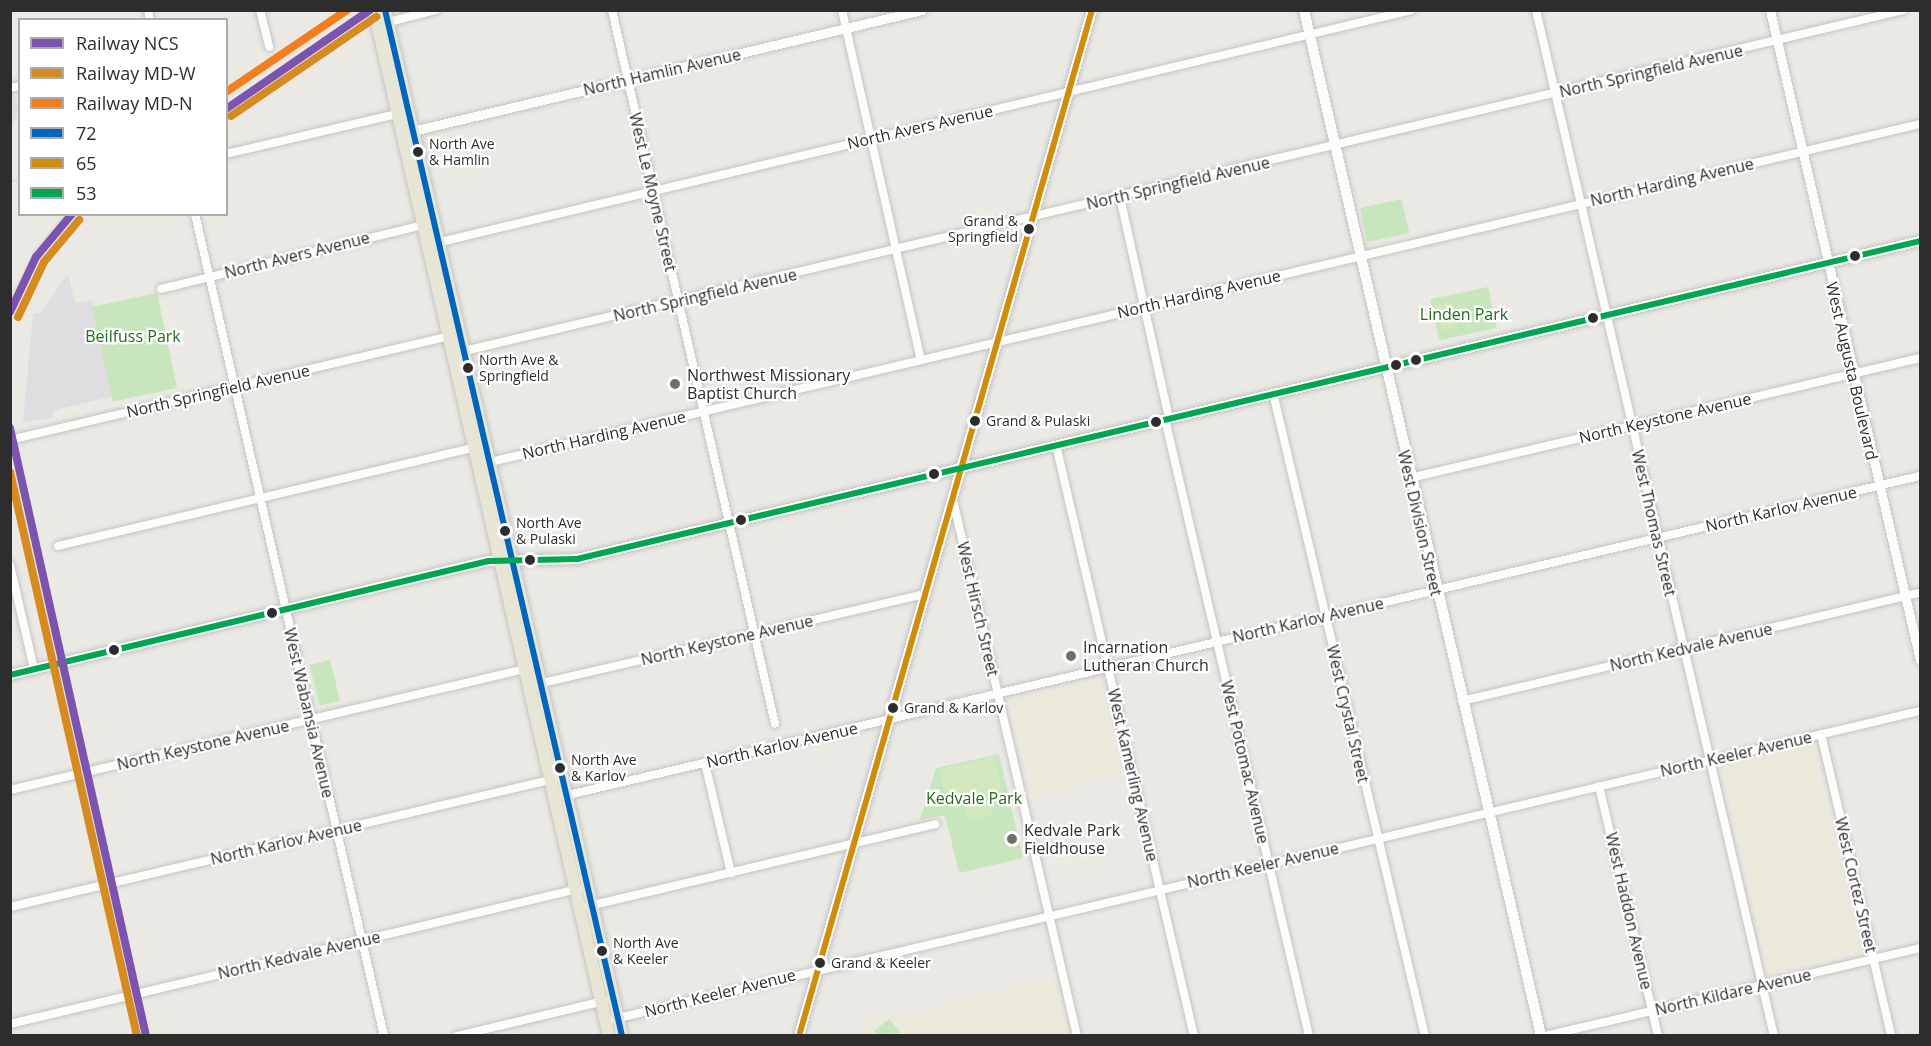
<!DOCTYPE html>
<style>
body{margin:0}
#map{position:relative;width:1931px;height:1046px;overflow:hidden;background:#eae9e4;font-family:"Open Sans",sans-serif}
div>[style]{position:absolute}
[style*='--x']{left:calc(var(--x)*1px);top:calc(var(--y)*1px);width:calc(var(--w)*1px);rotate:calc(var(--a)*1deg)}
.industrial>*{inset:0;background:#dfdddf}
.education>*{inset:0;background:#ede9da;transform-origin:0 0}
.green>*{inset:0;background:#c8e6be;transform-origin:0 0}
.pitch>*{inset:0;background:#d1e9bc;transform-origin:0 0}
.roads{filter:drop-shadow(0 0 2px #c4c4c4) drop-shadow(0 0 2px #c4c4c4)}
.minor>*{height:8px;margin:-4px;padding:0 4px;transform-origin:4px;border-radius:4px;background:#fcfcfb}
.tertiary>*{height:9px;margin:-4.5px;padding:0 4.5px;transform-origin:4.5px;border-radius:4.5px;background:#fcfcfb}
.secondary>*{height:10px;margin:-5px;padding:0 5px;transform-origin:5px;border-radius:5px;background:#fcfcfb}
.primary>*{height:12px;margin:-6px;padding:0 6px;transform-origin:6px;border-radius:6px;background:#e7e6d6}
.rail>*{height:2px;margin:-1px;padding:0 1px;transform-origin:1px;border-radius:1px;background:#dfdfe0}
.bus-1>*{height:6px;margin:-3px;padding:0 3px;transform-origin:3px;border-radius:3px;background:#0065bd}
.bus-2>*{height:6px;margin:-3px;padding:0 3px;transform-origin:3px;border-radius:3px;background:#cf8e09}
.bus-3>*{height:6px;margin:-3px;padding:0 3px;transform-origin:3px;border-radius:3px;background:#00a651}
.rail-1>*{height:8px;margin:-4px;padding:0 4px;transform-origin:4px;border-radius:4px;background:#7c53af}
.rail-2>*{height:8px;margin:-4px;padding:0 4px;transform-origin:4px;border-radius:4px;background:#d58b20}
.rail-3>*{height:8px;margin:-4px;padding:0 4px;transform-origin:4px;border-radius:4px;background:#f47e1e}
.dots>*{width:16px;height:16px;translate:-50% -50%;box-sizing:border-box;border:3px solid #fff;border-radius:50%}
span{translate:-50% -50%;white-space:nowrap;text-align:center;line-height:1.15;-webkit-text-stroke:4.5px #fff;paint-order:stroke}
.bus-label{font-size:14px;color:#2d2d2d}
.left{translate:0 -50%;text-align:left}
.right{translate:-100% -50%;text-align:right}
.street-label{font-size:16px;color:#2d2d2d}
.park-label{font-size:16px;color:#226a1d}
.poi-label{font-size:16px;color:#2d2d2d}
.frame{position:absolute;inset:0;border:12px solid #2d2d2d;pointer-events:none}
.legend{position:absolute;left:18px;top:18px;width:210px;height:198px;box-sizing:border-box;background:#fff;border:2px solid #ababab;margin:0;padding:8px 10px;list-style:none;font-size:18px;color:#2d2d2d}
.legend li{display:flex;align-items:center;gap:12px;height:30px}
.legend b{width:30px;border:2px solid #ababab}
</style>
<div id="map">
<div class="industrial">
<i style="clip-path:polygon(11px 88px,19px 107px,11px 132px)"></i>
<i style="clip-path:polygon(68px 274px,75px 303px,92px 300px,114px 396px,59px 409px,53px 412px,54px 418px,23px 422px,33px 314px,40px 313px)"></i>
</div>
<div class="education">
<i style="left:1100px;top:680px;width:96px;height:90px;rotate:77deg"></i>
<i style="left:1813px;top:746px;width:210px;height:93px;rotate:77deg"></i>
<i style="clip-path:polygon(1056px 977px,1070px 1035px,861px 1036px,865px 1021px,896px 1013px,898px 1021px,921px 1015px,921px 1010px)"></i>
</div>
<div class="green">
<i style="left:1402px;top:199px;width:35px;height:43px;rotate:78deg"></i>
<i style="left:1488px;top:287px;width:42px;height:59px;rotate:78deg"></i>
<i style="left:157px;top:293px;width:97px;height:66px;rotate:78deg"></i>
<i style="left:330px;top:660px;width:42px;height:21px;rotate:76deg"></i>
<i style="clip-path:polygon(999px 754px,1023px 858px,959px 873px,945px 815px,920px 820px,936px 768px)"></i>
<i style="clip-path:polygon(889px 1019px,901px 1033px,878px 1035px,874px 1031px)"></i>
</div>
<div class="pitch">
<i style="left:1452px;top:302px;width:25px;height:16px;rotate:76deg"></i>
<i style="left:994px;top:757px;width:35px;height:56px;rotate:77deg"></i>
<i style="left:989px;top:801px;width:15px;height:25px;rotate:79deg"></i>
</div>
<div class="roads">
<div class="minor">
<i style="--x:148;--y:10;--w:10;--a:79"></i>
<i style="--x:260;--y:10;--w:38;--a:76"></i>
<i style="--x:612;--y:10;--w:732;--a:77.14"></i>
<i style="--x:842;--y:10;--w:359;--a:77.3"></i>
<i style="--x:1536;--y:10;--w:1053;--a:76.94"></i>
<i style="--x:385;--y:23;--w:53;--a:-14.3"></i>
<i style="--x:10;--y:88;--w:10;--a:-11"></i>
<i style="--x:226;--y:154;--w:180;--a:-13.2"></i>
<i style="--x:1120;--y:197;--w:226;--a:77.5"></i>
<i style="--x:195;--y:214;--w:843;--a:77.05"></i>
<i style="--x:436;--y:243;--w:1003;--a:-13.43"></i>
<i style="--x:161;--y:289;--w:274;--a:-13.7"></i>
<i style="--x:460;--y:352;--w:1483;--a:-13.33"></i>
<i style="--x:1273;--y:393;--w:661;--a:76.7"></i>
<i style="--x:1165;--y:419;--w:634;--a:76.86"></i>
<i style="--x:10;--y:440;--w:455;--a:-13.3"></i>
<i style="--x:1056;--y:445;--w:607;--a:76.86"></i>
<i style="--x:486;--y:463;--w:1474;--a:-13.3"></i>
<i style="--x:1410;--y:478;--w:524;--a:-13.24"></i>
<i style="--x:953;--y:500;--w:550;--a:76.97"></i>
<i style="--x:58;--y:546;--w:432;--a:-13.3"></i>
<i style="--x:10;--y:565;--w:107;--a:77"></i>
<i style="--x:538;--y:684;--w:397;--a:-13.1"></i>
<i style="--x:1462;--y:701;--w:471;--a:-13.3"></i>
<i style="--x:1821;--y:734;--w:310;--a:76.9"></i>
<i style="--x:705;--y:763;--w:113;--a:76.7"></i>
<i style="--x:1599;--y:786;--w:257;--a:76.7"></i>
<i style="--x:10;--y:790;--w:533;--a:-13.23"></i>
<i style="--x:564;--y:796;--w:1393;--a:-13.28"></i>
<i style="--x:589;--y:906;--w:356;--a:-13.3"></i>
<i style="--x:10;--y:907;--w:567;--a:-13.25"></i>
<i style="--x:614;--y:1019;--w:1342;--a:-13.27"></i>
<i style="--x:10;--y:1024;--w:584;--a:-13.37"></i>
<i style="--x:457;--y:1036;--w:151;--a:-13.4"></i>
<i style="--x:1545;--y:1036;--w:385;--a:-13.2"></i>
</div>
<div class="tertiary">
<i style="--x:1770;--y:10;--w:667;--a:77.01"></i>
<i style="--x:408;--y:132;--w:528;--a:-13.35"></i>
</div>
<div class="secondary">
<i style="--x:1304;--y:10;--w:1053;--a:76.99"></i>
<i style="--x:10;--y:675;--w:492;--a:-13.4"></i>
<i style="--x:489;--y:561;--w:88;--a:-1.3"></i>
<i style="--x:577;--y:559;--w:1380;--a:-13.32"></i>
<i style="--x:799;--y:1036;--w:1067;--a:-74.06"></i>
</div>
<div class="primary">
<i style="--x:374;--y:10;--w:1053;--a:77.1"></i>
<i style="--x:385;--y:10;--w:1053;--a:76.99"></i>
</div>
</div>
<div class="rail">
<i style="--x:10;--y:181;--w:10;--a:0"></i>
<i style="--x:10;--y:298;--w:53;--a:-62.9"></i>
<i style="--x:34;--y:251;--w:49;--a:-49.1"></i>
<i style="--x:10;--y:447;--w:604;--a:77.37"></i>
</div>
<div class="bus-1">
<i style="--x:385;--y:10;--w:1053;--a:76.99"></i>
</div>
<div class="bus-2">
<i style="--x:799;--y:1036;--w:1067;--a:-74.06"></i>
</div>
<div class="bus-3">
<i style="--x:10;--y:675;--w:492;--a:-13.4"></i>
<i style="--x:489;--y:561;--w:88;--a:-1.3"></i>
<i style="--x:577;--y:559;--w:1380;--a:-13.32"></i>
</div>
<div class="rail-1">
<i style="--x:226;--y:109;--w:175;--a:-34.5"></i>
<i style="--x:10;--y:312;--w:61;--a:-64.7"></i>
<i style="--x:36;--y:257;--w:56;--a:-50.1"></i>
<i style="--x:10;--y:428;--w:623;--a:77.39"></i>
</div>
<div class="rail-2">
<i style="--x:231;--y:116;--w:176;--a:-34.3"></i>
<i style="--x:18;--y:317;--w:61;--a:-64.7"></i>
<i style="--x:44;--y:262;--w:55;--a:-50.2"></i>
<i style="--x:10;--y:472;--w:578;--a:77.31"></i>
</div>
<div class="rail-3">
<i style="--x:226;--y:92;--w:146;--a:-34.1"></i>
</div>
<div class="dots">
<i style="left:418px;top:152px;background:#2d2d2d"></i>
<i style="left:1029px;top:229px;background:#2d2d2d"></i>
<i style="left:1855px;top:256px;background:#2d2d2d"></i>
<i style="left:1593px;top:318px;background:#2d2d2d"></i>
<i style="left:1416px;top:360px;background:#2d2d2d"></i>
<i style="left:1396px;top:365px;background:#2d2d2d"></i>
<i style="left:468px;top:368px;background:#2d2d2d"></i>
<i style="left:675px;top:384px;background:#6f6f6d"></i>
<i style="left:975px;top:421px;background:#2d2d2d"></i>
<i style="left:1156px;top:422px;background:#2d2d2d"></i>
<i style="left:934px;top:474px;background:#2d2d2d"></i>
<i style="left:741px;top:520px;background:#2d2d2d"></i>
<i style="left:505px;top:531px;background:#2d2d2d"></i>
<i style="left:530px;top:560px;background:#2d2d2d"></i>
<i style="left:272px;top:613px;background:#2d2d2d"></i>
<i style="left:114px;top:650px;background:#2d2d2d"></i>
<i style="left:1071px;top:656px;background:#6f6f6d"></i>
<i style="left:893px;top:708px;background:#2d2d2d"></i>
<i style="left:560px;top:768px;background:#2d2d2d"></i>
<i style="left:1012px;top:839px;background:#6f6f6d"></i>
<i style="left:602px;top:951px;background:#2d2d2d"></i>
<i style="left:820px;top:963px;background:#2d2d2d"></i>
</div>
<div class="bus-label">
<span class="left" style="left:429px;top:152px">North Ave<br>&amp; Hamlin</span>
<span class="right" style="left:1018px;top:229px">Grand &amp;<br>Springfield</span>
<span class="left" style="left:479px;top:368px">North Ave &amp;<br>Springfield</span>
<span class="left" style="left:986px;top:421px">Grand &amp; Pulaski</span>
<span class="left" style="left:516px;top:531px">North Ave<br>&amp; Pulaski</span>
<span class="left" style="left:904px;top:708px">Grand &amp; Karlov</span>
<span class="left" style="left:571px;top:768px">North Ave<br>&amp; Karlov</span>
<span class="left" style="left:613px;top:951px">North Ave<br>&amp; Keeler</span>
<span class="left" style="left:831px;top:963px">Grand &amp; Keeler</span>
</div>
<div class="street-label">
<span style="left:1651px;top:71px;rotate:-13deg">North Springfield Avenue</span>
<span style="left:662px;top:72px;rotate:-13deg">North Hamlin Avenue</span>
<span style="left:920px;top:127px;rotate:-13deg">North Avers Avenue</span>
<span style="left:1672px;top:182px;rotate:-13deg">North Harding Avenue</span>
<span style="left:1178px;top:183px;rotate:-13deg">North Springfield Avenue</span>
<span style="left:653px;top:192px;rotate:77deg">West Le Moyne Street</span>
<span style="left:297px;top:255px;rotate:-14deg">North Avers Avenue</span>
<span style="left:1199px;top:294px;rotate:-13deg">North Harding Avenue</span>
<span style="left:705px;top:295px;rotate:-13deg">North Springfield Avenue</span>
<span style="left:1852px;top:371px;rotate:77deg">West Augusta Boulevard</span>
<span style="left:218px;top:391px;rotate:-13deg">North Springfield Avenue</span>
<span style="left:1665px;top:418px;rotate:-13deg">North Keystone Avenue</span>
<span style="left:604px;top:435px;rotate:-13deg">North Harding Avenue</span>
<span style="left:1781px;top:509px;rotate:-13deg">North Karlov Avenue</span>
<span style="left:1420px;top:523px;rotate:77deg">West Division Street</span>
<span style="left:1654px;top:523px;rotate:77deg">West Thomas Street</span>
<span style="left:978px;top:609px;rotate:77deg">West Hirsch Street</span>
<span style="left:1308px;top:620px;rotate:-13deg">North Karlov Avenue</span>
<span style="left:727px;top:640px;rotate:-13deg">North Keystone Avenue</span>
<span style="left:1691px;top:647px;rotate:-13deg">North Kedvale Avenue</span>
<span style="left:309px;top:713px;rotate:77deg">West Wabansia Avenue</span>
<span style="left:1348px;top:714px;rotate:77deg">West Crystal Street</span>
<span style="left:203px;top:745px;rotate:-13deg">North Keystone Avenue</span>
<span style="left:782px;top:745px;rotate:-13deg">North Karlov Avenue</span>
<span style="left:1736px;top:754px;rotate:-13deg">North Keeler Avenue</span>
<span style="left:1245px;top:762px;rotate:77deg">West Potomac Avenue</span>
<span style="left:1133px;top:775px;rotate:77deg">West Kamerling Avenue</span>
<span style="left:286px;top:842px;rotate:-13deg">North Karlov Avenue</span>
<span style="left:1263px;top:865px;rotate:-13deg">North Keeler Avenue</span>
<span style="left:1856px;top:885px;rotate:77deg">West Cortez Street</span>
<span style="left:1629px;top:911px;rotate:77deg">West Haddon Avenue</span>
<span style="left:299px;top:955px;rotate:-13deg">North Kedvale Avenue</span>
<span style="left:1733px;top:992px;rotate:-13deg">North Kildare Avenue</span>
<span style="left:720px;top:993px;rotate:-14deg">North Keeler Avenue</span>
</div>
<div class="park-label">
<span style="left:1464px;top:314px">Linden Park</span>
<span style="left:133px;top:336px">Beilfuss Park</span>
<span style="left:974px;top:798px">Kedvale Park</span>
</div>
<div class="poi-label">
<span class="left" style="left:687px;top:384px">Northwest Missionary<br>Baptist Church</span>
<span class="left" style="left:1083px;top:656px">Incarnation<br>Lutheran Church</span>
<span class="left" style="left:1024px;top:839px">Kedvale Park<br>Fieldhouse</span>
</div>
<div class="frame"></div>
<ul class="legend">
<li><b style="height:8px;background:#7c53af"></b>Railway NCS</li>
<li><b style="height:8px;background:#d58b20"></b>Railway MD-W</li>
<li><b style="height:8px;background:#f47e1e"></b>Railway MD-N</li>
<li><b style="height:8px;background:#0065bd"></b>72</li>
<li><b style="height:8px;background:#cf8e09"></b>65</li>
<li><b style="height:8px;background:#00a651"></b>53</li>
</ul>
</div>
